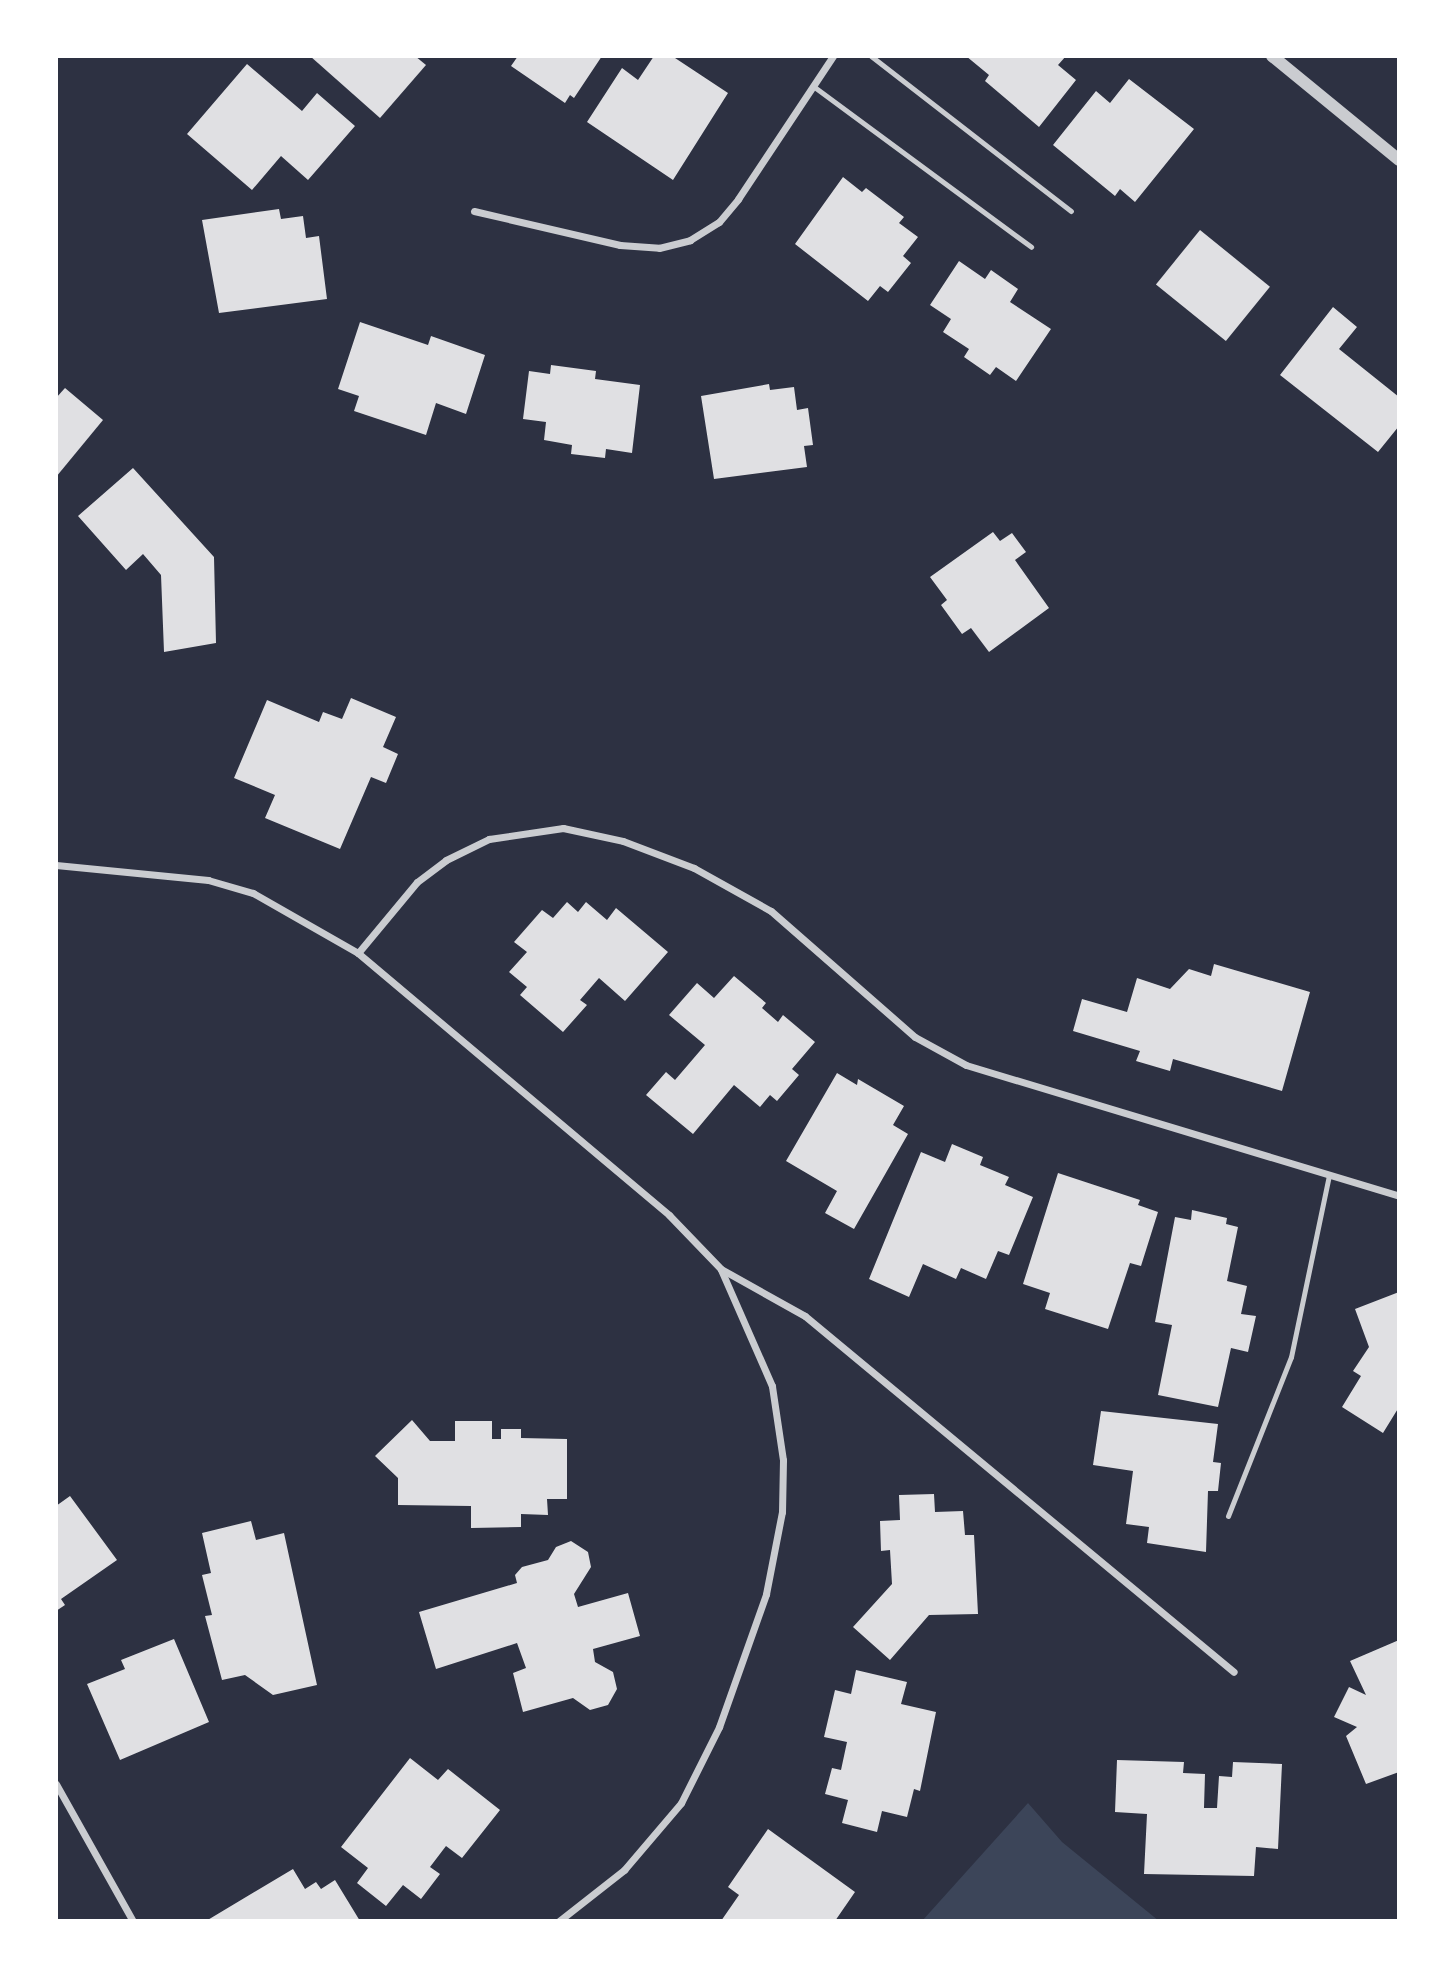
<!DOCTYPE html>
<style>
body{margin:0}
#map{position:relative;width:1455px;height:1977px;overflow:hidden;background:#2d3142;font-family:"DM Sans",sans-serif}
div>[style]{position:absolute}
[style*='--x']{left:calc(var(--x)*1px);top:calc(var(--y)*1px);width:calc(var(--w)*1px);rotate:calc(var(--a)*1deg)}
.green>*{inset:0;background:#3c4559}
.building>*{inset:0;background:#e0e0e3;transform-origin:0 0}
.service>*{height:5px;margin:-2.5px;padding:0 2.5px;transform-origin:2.5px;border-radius:2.5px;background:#caccd0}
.minor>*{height:7px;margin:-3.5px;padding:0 3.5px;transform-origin:3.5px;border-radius:3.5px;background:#caccd0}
.tertiary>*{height:12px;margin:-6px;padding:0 6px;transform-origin:6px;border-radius:6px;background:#caccd0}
span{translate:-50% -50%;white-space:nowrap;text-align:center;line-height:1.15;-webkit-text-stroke:6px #fff;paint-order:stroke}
.frame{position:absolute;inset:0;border:58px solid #fff;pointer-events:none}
</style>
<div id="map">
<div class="green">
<i style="clip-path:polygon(1028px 1803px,1062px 1842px,1159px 1921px,922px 1921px)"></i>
</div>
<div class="building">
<i style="clip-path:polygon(310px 56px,415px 56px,426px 65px,380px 118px)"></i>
<i style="clip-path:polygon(518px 56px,602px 56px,574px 98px,570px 95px,565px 103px,511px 66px)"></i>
<i style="clip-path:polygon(654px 56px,672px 56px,728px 93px,673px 180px,587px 122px,622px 68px,638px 80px)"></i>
<i style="clip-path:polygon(966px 56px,1066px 56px,1058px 65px,1076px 80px,1039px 127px,985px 81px,989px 75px)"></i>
<i style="clip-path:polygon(247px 64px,302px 111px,317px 93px,355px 126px,308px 180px,281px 156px,252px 190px,187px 134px)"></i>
<i style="clip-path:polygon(1129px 79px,1194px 129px,1135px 202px,1120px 189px,1115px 196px,1053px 145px,1096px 91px,1110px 103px)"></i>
<i style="clip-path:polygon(843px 177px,862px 192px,866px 188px,904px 217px,899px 223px,918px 237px,903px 256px,911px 263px,888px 292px,880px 286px,868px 301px,795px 244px)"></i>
<i style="clip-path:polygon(279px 209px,281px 219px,303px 216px,306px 238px,319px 236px,327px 299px,219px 313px,202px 220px)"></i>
<i style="left:1200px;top:230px;width:90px;height:70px;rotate:39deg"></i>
<i style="clip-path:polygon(959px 261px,985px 279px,991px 270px,1018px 289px,1010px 302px,1051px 329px,1016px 381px,996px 367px,990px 375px,964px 357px,969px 349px,943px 332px,951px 319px,930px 305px)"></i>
<i style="clip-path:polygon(1333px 307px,1357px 327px,1339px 349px,1399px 397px,1399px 426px,1378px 452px,1280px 375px)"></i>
<i style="clip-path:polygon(360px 322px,428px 345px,431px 336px,485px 355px,466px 414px,436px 403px,426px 435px,354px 411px,359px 396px,338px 389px)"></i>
<i style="clip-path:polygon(551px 365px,596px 371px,595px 379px,640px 385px,632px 453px,606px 449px,605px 458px,571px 454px,572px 445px,544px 440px,546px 422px,523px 419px,529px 371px,550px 374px)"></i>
<i style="clip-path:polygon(769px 384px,770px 390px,794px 387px,797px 410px,808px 408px,813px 445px,804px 446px,807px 467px,714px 479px,701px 396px)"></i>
<i style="clip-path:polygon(65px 388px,103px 420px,56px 477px,56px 398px)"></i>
<i style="clip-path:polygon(133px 468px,214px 557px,216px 643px,164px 652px,161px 575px,143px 554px,126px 570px,78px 516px)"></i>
<i style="clip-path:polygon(993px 532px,1000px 541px,1012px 533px,1026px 552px,1015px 560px,1049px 608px,989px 652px,971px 628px,962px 634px,941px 605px,947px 600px,930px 577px)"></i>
<i style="clip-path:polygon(351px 698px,396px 717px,383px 747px,398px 754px,386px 783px,371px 777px,340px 849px,265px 818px,275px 795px,234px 778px,267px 700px,319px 722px,323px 712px,342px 719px)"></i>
<i style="clip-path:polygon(567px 902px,578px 912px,586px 902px,607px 920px,616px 908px,668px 952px,625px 1001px,599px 978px,580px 1000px,587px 1005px,563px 1032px,520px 995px,527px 987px,509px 972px,527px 952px,514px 942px,542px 910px,553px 918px)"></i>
<i style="clip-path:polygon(1214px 964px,1310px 992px,1282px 1091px,1173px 1059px,1170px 1071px,1136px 1061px,1140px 1051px,1073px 1031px,1082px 999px,1127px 1012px,1137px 978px,1170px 989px,1189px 969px,1211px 976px)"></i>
<i style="clip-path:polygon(734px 976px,766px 1003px,762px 1008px,778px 1022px,783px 1015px,815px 1042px,792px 1069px,799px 1075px,777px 1101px,770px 1095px,760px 1107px,734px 1085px,693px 1134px,646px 1095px,666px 1072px,675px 1080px,705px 1045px,669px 1015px,697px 983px,714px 998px)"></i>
<i style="clip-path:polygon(837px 1073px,857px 1085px,858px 1079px,904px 1106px,893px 1125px,908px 1134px,854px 1229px,825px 1213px,837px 1191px,786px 1161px)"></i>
<i style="clip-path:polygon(952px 1144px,983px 1157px,980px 1165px,1009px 1177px,1005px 1185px,1033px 1197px,1009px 1255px,998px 1251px,986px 1279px,961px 1268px,956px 1279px,923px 1264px,909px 1297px,869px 1279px,921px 1152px,945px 1162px)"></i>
<i style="clip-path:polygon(1058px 1173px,1140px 1200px,1138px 1205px,1158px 1212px,1141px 1266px,1130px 1263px,1108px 1329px,1045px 1309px,1050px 1293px,1023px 1284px)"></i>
<i style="clip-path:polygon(1192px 1210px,1227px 1218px,1226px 1224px,1238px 1227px,1227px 1281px,1247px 1286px,1241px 1314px,1256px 1316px,1248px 1352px,1231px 1348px,1218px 1407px,1158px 1395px,1172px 1325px,1155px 1322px,1175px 1217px,1191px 1220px)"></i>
<i style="clip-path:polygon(1399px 1292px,1399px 1407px,1383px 1433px,1342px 1407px,1361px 1376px,1353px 1371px,1369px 1347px,1355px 1309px)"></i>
<i style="clip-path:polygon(1101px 1411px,1218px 1424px,1213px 1462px,1221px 1463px,1218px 1491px,1208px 1491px,1206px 1552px,1147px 1543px,1149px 1527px,1126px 1524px,1133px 1471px,1093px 1465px)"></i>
<i style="clip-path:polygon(412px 1420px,430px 1441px,455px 1441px,455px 1421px,492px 1421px,492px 1439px,501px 1439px,501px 1429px,521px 1429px,521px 1438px,567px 1439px,567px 1499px,547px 1499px,548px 1515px,521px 1514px,521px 1527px,471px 1528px,471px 1506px,398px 1505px,398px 1478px,375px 1456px)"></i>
<i style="clip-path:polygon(934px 1494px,935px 1512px,963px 1511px,965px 1535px,974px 1535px,978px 1614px,929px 1615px,890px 1660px,853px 1627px,892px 1584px,890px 1550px,881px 1551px,880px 1521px,900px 1520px,899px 1495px)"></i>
<i style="clip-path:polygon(70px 1496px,117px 1560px,61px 1599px,65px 1605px,56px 1611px,56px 1506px)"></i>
<i style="clip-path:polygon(251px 1521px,256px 1540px,284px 1533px,317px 1685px,273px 1695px,245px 1675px,222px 1680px,205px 1616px,212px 1615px,202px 1575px,211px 1573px,202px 1533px)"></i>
<i style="clip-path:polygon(571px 1541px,588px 1552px,591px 1567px,574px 1594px,578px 1607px,628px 1593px,640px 1636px,593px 1649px,595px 1662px,613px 1672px,617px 1689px,608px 1705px,590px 1710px,573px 1698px,523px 1712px,513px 1673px,526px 1668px,517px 1643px,436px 1669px,419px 1612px,517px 1583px,515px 1575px,522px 1567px,548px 1560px,556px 1547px)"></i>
<i style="clip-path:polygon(174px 1639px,209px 1722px,120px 1760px,87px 1684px,125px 1669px,121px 1660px)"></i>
<i style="clip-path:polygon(1399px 1640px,1399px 1772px,1366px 1784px,1346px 1736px,1357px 1727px,1334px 1717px,1349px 1687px,1366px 1695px,1350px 1661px)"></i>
<i style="clip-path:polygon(856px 1670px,907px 1682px,901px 1704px,936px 1712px,920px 1791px,914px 1789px,907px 1817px,882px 1811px,877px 1832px,842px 1823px,848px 1800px,825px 1794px,832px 1768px,841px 1770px,847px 1742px,824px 1737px,835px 1690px,851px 1694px)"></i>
<i style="clip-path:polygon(410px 1758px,438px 1780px,448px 1769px,500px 1810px,462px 1858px,446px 1846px,430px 1867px,440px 1874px,421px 1899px,403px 1885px,386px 1906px,357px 1883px,368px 1868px,341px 1847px)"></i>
<i style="clip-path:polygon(1117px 1760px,1184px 1762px,1183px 1773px,1205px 1774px,1204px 1808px,1217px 1808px,1219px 1776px,1232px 1777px,1233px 1762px,1282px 1764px,1278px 1849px,1256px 1847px,1254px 1876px,1144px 1874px,1147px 1814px,1115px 1812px)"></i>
<i style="clip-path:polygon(768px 1829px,855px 1892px,835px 1921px,721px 1921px,739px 1895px,728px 1887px)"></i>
<i style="clip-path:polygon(293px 1869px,305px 1889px,316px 1882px,321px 1889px,335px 1880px,360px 1921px,206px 1921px)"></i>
</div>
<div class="service">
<i style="--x:871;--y:56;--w:253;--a:37.8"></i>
<i style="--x:813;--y:86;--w:271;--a:36.4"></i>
<i style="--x:1228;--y:1516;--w:171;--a:-68.4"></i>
<i style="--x:1291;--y:1357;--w:186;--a:-78.2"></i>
</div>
<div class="minor">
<i style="--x:474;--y:211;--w:150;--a:13.1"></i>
<i style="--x:620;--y:245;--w:39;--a:4"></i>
<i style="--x:659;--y:248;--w:32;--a:-14"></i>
<i style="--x:690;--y:240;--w:34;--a:-32"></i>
<i style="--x:719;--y:222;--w:30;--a:-50"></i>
<i style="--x:738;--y:199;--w:172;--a:-56.4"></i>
<i style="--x:56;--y:865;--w:153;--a:5.6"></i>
<i style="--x:208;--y:880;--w:47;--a:16.1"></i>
<i style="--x:253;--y:893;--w:121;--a:29.7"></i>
<i style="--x:358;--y:953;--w:407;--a:40.1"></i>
<i style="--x:669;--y:1215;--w:75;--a:46.1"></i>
<i style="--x:721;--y:1269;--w:96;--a:29.2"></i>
<i style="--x:805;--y:1316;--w:557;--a:39.69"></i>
<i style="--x:358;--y:953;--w:92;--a:-50.3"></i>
<i style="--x:417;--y:882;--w:36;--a:-37"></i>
<i style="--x:446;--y:860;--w:48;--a:-26"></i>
<i style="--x:489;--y:839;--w:75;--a:-8.5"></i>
<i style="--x:563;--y:828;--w:61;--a:12.2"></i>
<i style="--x:623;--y:841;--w:76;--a:20.8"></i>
<i style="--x:694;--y:868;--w:88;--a:29.2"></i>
<i style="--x:771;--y:911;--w:191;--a:41.2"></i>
<i style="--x:915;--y:1037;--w:58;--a:28.8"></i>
<i style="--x:966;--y:1065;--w:452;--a:16.8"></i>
<i style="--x:56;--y:1784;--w:157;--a:60.7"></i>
<i style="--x:559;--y:1921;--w:83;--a:-38.1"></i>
<i style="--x:624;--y:1870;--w:88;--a:-49.6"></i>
<i style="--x:681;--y:1803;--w:85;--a:-63.4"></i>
<i style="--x:719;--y:1727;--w:141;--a:-70.5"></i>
<i style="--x:766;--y:1594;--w:84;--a:-79"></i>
<i style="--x:782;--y:1512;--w:52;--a:-88.9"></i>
<i style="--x:783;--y:1460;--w:75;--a:-98.5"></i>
<i style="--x:772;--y:1386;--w:127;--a:-113.7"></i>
</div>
<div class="tertiary">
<i style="--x:1272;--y:56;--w:164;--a:39.3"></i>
</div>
<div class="frame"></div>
</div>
